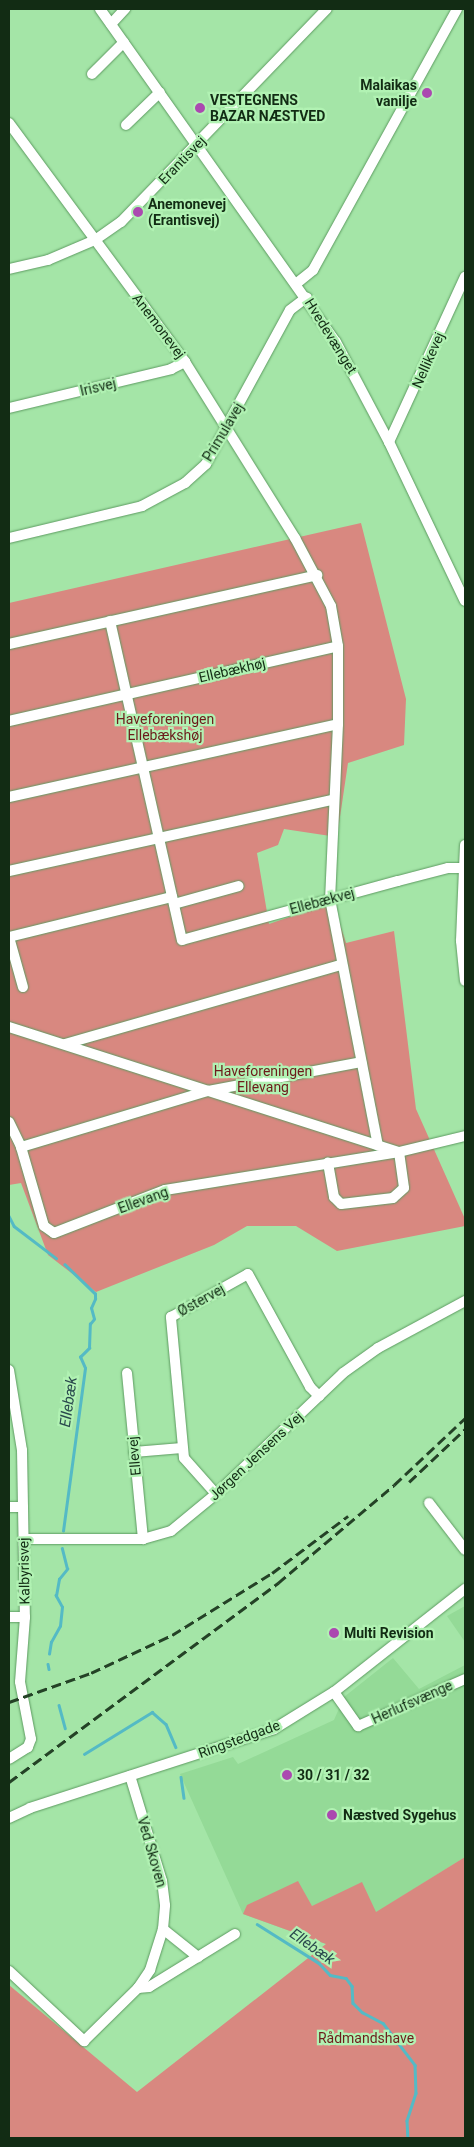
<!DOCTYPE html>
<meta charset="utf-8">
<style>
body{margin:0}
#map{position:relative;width:474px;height:2147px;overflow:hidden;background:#a4e5a7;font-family:Roboto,sans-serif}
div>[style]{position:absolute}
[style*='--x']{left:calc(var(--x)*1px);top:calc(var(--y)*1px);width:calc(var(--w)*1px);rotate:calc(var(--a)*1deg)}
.built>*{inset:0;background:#94da97}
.green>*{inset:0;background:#d88880}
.stream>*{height:2.5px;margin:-1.25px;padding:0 1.25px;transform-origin:1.25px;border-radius:1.25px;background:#54bac5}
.roads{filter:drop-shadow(0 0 1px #5d9b61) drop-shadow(0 0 1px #5d9b61)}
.minor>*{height:10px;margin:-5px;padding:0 5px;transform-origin:5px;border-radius:5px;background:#fff}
.rail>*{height:2.5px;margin-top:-1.25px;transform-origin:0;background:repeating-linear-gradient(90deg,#244226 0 10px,transparent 0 15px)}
.dots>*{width:14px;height:14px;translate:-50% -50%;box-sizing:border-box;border:2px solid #b1f2b3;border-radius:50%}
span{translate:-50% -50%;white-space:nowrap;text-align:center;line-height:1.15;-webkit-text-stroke:4.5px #b1f2b3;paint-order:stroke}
.poi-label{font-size:14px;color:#122c14;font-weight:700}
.right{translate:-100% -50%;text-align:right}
.left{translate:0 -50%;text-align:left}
.street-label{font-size:14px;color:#122c14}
.park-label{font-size:14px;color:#6c1c1b}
.water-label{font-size:15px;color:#2a494d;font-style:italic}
.frame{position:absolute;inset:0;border:10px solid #122c14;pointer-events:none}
</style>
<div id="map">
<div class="built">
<i style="clip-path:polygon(465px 1606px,465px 1642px,447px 1616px)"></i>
<i style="clip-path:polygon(393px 1658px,419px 1689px,465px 1665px,465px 1857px,326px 1944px,243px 1914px,180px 1774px,233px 1757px,238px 1764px,334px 1720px,344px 1697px)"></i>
</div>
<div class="green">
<i style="clip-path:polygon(361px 523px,406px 699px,404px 745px,348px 763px,337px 837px,284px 829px,278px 845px,257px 853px,269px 924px,333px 902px,346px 943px,394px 931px,416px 1109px,465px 1219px,465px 1226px,337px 1251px,296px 1226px,247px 1226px,214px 1245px,96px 1292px,48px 1255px,21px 1183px,9px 1185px,9px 603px)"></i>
<i style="clip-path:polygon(465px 1857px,465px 2138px,9px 2138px,9px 1985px,137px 2092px,326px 1944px,243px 1914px,247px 1905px,298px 1881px,312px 1906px,362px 1882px,376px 1912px)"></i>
</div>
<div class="stream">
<i style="--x:9;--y:1216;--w:11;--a:63"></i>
<i style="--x:14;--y:1226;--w:53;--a:37.3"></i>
<i style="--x:63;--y:1531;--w:164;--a:-82.3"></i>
<i style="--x:85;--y:1368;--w:12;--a:-114"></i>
<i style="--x:80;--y:1357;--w:13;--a:-45"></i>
<i style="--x:89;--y:1348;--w:24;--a:-88"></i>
<i style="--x:90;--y:1324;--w:6;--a:-51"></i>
<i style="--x:94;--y:1319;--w:11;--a:-105"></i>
<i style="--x:91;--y:1308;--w:10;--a:-66"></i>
<i style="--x:95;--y:1299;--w:5;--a:-90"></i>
<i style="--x:95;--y:1294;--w:42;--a:-136"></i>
<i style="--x:49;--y:1654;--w:12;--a:-81"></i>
<i style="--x:51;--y:1642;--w:18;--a:-61"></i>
<i style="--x:60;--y:1626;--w:19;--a:-84"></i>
<i style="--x:62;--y:1607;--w:13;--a:-119"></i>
<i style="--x:56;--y:1596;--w:17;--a:-80"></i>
<i style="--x:59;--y:1579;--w:13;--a:-51"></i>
<i style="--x:67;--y:1569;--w:21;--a:-104"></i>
<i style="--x:48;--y:1664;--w:5;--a:79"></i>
<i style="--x:59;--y:1705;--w:24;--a:75"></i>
<i style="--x:84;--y:1754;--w:80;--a:-31.7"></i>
<i style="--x:152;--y:1712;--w:18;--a:41"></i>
<i style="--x:166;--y:1724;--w:25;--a:67"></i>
<i style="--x:181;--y:1777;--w:21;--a:82"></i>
<i style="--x:257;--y:1924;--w:73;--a:32.2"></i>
<i style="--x:319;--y:1963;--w:16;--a:47"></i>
<i style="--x:330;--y:1975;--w:16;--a:11"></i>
<i style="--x:346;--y:1978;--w:10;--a:53"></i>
<i style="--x:352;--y:1986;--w:17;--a:87"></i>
<i style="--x:353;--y:2003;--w:13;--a:45"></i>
<i style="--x:362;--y:2012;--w:24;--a:28"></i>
<i style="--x:383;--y:2023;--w:53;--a:52.7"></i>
<i style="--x:415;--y:2065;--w:28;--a:88"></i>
<i style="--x:416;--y:2093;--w:29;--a:108"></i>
<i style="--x:407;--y:2121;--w:17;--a:87"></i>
</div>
<div class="roads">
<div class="minor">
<i style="--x:100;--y:9;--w:408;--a:54.7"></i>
<i style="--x:336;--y:342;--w:113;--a:62.1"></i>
<i style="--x:389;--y:442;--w:176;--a:64.5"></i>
<i style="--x:111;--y:24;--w:21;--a:-47"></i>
<i style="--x:92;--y:74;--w:45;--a:-45"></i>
<i style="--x:9;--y:123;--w:297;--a:53.6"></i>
<i style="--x:185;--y:362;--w:208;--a:58"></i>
<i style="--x:295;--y:538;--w:77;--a:62.1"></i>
<i style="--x:331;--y:606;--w:41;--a:80.1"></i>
<i style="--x:338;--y:646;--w:78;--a:90"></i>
<i style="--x:338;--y:724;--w:175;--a:92.6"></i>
<i style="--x:330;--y:899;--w:251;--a:79"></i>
<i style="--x:126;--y:125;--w:47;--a:-44.1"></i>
<i style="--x:9;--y:269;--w:40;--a:-13"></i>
<i style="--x:48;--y:260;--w:51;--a:-23.1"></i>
<i style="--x:95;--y:240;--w:32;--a:-35"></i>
<i style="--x:121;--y:222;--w:296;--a:-46"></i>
<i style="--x:297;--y:283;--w:21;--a:-39"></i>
<i style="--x:313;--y:270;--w:298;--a:-61.1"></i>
<i style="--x:9;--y:408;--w:167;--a:-13.5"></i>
<i style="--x:171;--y:369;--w:16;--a:-27"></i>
<i style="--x:389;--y:442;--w:182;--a:-65.3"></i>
<i style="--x:9;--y:538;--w:137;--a:-13.5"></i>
<i style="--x:142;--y:506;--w:49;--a:-28.1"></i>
<i style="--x:185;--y:483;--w:28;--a:-42"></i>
<i style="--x:206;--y:464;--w:175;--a:-61.4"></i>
<i style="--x:290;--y:310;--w:21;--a:-37"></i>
<i style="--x:110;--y:621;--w:327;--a:77.3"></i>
<i style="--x:182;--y:940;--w:224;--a:-15.3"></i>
<i style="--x:398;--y:881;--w:52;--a:-14.6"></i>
<i style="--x:448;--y:868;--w:16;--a:0"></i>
<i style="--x:9;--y:644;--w:316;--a:-12.6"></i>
<i style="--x:9;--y:721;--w:337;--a:-12.8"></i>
<i style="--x:9;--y:797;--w:337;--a:-12.5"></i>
<i style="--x:465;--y:845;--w:96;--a:92.4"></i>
<i style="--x:461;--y:941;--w:40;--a:84.3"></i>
<i style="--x:9;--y:871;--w:332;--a:-12.4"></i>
<i style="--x:174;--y:904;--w:67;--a:-15.5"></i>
<i style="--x:9;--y:937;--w:168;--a:-13.8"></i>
<i style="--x:9;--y:937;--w:52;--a:74.4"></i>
<i style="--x:9;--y:1027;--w:410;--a:17.8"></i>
<i style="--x:399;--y:1152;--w:36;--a:82"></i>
<i style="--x:404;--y:1188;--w:15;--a:138"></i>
<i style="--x:393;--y:1198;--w:52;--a:173.4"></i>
<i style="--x:341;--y:1204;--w:10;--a:-135"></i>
<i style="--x:334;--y:1197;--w:35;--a:-100"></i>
<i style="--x:65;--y:1044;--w:287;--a:-16"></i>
<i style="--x:9;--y:1122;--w:28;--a:64"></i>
<i style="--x:21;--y:1147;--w:82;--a:73.8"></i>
<i style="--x:44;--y:1226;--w:12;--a:35"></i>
<i style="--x:54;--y:1233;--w:119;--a:-21.2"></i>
<i style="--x:165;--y:1190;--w:237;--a:-9.2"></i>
<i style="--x:399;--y:1152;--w:68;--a:-13.6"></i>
<i style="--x:21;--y:1147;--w:195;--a:-16.7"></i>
<i style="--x:208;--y:1091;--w:156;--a:-10.7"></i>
<i style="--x:9;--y:1370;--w:81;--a:80.8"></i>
<i style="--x:22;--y:1450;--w:167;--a:89"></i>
<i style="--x:25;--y:1617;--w:65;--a:94.4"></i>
<i style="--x:20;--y:1682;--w:58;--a:79.1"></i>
<i style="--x:31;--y:1739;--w:9;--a:111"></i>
<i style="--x:28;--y:1747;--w:22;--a:148"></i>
<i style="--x:127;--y:1373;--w:167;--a:84.5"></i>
<i style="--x:134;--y:1452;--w:48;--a:-4.8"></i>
<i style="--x:216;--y:1494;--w:48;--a:-131.6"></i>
<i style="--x:184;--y:1458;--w:142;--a:-95.3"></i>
<i style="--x:171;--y:1317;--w:88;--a:-29.2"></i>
<i style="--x:248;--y:1274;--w:129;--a:61.2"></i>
<i style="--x:310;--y:1387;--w:13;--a:45"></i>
<i style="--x:429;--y:1503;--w:59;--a:52.5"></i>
<i style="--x:9;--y:1507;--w:14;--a:0"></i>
<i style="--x:24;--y:1539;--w:119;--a:0"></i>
<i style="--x:143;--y:1539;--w:29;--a:-16"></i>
<i style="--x:171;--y:1531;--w:58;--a:-39.4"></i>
<i style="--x:216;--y:1494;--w:175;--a:-43.6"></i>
<i style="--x:343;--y:1373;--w:43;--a:-35.5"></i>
<i style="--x:378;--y:1348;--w:99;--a:-28.4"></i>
<i style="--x:9;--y:1617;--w:16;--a:0"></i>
<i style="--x:334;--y:1692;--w:42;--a:54.8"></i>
<i style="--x:358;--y:1726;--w:117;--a:-23.7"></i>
<i style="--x:9;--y:1818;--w:23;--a:-25"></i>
<i style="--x:30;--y:1808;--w:256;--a:-17.9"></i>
<i style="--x:274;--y:1729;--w:70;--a:-31.7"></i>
<i style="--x:334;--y:1692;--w:167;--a:-38.2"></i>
<i style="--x:163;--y:1929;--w:45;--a:38.7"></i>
<i style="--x:9;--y:1971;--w:103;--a:43"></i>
<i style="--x:84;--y:2041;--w:76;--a:-44.5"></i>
<i style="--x:138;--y:1988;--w:22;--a:-56"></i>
<i style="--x:150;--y:1970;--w:43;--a:-72.4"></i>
<i style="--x:163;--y:1929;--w:24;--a:-85"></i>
<i style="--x:165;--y:1905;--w:24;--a:-97"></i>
<i style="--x:162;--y:1881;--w:110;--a:-106.9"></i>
<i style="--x:138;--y:1988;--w:11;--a:-5"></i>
<i style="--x:149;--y:1987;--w:101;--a:-31.6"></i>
</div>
</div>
<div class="rail">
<i style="--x:409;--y:1482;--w:77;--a:-43.4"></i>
<i style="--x:9;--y:1702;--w:87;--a:-19.5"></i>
<i style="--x:91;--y:1673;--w:89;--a:-25.1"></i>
<i style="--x:172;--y:1635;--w:118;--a:-31.8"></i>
<i style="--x:272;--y:1573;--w:95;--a:-36.9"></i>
<i style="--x:9;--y:1782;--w:335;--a:-36.5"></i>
<i style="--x:278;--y:1583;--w:152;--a:-40.2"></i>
<i style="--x:394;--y:1485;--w:98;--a:-43.3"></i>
</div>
<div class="dots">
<i style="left:427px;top:93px;background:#ab49b0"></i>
<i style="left:200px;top:108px;background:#ab49b0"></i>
<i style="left:138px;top:212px;background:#ab49b0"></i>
<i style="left:334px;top:1633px;background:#ab49b0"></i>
<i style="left:287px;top:1775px;background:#ab49b0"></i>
<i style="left:332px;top:1815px;background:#ab49b0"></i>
</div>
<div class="poi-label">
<span class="right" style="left:417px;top:93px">Malaikas<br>vanilje</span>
<span class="left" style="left:210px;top:108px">VESTEGNENS<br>BAZAR NÆSTVED</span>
<span class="left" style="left:148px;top:212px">Anemonevej<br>(Erantisvej)</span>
<span class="left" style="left:344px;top:1633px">Multi Revision</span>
<span class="left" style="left:297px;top:1775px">30 / 31 / 32</span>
<span class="left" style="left:343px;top:1815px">Næstved Sygehus</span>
</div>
<div class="street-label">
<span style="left:182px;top:160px;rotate:-46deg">Erantisvej</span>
<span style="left:159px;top:326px;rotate:53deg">Anemonevej</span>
<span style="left:331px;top:336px;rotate:58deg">Hvedevænget</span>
<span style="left:428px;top:360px;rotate:-66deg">Nellikevej</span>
<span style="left:98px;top:387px;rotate:-13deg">Irisvej</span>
<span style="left:223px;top:432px;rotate:-59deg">Primulavej</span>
<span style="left:232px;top:670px;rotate:-13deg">Ellebækhøj</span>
<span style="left:322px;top:901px;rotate:-15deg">Ellebækvej</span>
<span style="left:143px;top:1200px;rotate:-20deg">Ellevang</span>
<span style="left:201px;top:1300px;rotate:-29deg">Østervej</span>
<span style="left:134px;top:1456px;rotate:-95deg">Ellevej</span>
<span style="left:256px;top:1456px;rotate:-43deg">Jørgen Jensens Vej</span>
<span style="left:24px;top:1571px;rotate:-91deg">Kalbyrisvej</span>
<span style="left:412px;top:1702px;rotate:-24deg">Herlufsvænge</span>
<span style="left:239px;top:1739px;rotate:-20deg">Ringstedgade</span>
<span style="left:152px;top:1852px;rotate:74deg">Ved Skoven</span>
</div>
<div class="park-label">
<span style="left:165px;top:727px">Haveforeningen<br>Ellebækshøj</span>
<span style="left:263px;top:1079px">Haveforeningen<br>Ellevang</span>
<span style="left:366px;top:2038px">Rådmandshave</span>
</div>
<div class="water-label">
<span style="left:69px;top:1402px;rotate:-82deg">Ellebæk</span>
<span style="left:312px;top:1947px;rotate:35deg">Ellebæk</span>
</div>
<div class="frame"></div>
</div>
